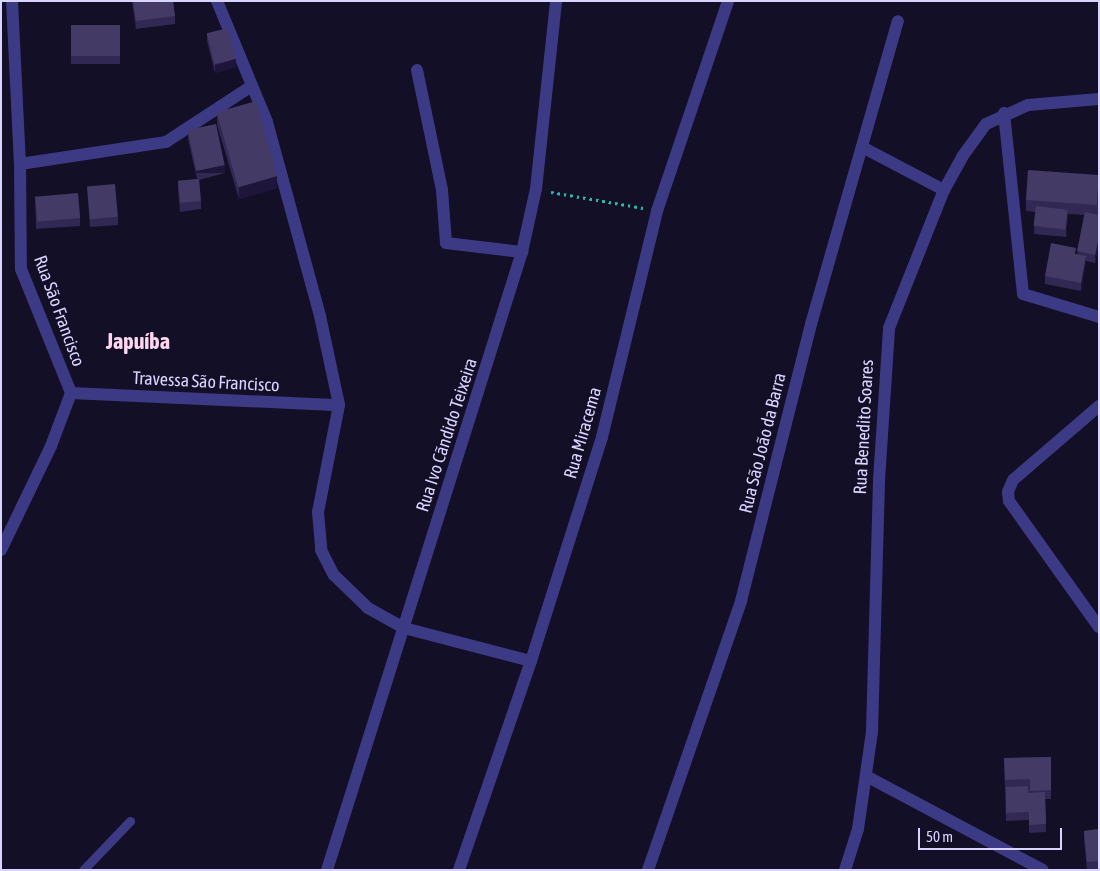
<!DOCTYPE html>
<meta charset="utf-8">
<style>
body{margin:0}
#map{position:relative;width:1100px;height:871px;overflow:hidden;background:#130f26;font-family:"Asap Condensed",sans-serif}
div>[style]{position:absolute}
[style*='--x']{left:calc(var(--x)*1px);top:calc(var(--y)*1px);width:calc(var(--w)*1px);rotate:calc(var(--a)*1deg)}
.path>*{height:3px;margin-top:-1.5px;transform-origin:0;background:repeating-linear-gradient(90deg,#2fb8b0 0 2.5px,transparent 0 6.5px)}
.service>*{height:9px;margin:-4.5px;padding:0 4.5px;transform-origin:4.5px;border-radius:4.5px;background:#3d3a85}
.minor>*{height:12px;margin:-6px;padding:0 6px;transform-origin:6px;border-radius:6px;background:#3d3a85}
.wall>*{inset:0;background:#312854;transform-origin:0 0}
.shaded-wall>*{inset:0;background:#1d163a;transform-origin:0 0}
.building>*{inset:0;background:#433a66;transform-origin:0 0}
span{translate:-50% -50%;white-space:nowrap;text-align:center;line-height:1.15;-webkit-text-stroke:5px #130f26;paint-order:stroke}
.street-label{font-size:18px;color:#d9d4ff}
.district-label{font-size:22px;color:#ffd6f0;font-weight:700}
.frame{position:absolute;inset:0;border:2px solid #d9d4ff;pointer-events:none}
.scale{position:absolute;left:918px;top:828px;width:144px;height:22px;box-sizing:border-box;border:2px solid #d9d4ff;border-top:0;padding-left:6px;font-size:15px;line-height:18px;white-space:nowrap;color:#d9d4ff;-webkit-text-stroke:4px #130f26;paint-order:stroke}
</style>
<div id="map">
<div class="path">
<i style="--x:551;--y:192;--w:94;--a:9.8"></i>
</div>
<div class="service">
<i style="--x:83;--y:870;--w:68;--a:-46.2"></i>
</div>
<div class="minor">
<i style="--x:12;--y:1;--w:163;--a:87.2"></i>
<i style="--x:20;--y:164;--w:105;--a:89.5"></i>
<i style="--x:21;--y:269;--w:134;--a:68"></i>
<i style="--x:217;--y:1;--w:131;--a:67.5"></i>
<i style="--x:267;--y:122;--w:201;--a:74.7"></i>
<i style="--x:320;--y:316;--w:91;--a:77.9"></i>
<i style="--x:339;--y:405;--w:109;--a:101.1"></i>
<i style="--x:318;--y:512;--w:38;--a:85"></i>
<i style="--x:321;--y:550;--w:28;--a:63"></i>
<i style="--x:334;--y:575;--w:47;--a:44.1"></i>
<i style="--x:368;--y:608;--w:41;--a:29.1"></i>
<i style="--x:404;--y:628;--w:131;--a:14.6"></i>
<i style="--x:417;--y:70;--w:123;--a:78.2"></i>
<i style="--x:442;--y:190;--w:53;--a:85.7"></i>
<i style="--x:446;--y:243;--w:77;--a:6.8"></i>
<i style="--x:1004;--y:113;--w:182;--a:84"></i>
<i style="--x:1023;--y:294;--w:79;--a:16.8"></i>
<i style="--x:862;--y:147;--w:93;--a:27.7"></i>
<i style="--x:20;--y:164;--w:148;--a:-8.6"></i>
<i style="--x:166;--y:142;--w:100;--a:-33.2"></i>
<i style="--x:71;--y:393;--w:268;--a:2.6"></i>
<i style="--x:1099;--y:406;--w:113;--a:139.3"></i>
<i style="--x:1013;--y:480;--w:13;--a:113"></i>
<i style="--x:1008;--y:492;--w:9;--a:84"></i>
<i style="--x:1009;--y:501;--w:155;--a:54.5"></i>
<i style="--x:1;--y:550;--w:115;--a:-64.3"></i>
<i style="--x:51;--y:446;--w:57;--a:-69.3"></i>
<i style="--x:866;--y:776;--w:200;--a:28"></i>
<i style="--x:327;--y:870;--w:648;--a:-72.49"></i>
<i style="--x:522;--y:252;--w:65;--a:-77.5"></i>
<i style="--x:536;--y:189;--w:189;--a:-83.9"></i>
<i style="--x:459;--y:870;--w:221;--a:-71"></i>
<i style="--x:531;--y:661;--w:235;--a:-72.4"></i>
<i style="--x:602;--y:437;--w:233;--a:-76.3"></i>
<i style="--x:657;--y:211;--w:222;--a:-71.3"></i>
<i style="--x:648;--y:870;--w:285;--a:-70.9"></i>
<i style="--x:741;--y:601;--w:286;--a:-75.8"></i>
<i style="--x:811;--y:324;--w:315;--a:-74"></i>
<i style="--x:845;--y:870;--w:43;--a:-72.4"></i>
<i style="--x:858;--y:829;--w:98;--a:-81.8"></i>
<i style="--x:872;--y:732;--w:252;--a:-88.4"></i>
<i style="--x:879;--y:480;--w:152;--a:-86.2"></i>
<i style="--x:889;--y:328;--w:149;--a:-68.3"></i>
<i style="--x:944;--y:190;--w:38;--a:-61"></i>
<i style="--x:962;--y:157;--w:41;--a:-54"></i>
<i style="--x:986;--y:124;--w:46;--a:-24.3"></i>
<i style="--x:1028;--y:105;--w:71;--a:-4.8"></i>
</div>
<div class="wall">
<i style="clip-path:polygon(132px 1px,173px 1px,175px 16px,175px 24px,136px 29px)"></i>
<i style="left:71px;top:25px;width:49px;height:39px"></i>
<i style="clip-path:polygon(207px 33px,236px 67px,215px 73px,207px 41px)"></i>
<i style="clip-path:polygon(217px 113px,277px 188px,239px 199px,217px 125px)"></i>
<i style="clip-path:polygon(188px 131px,225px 173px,199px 180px,201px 201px,201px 209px,180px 212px,178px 189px,178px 181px,197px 179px,188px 139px)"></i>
<i style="clip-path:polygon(1099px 175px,1099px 245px,1095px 263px,1086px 261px,1081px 291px,1045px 284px,1045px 276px,1076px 254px,1077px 254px,1084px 215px,1068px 214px,1066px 237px,1034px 234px,1035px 212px,1026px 211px,1026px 200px)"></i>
<i style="clip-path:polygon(87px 187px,118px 217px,118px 225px,90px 227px)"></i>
<i style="clip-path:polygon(35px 196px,80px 218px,80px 226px,36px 229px)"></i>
<i style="clip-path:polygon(1051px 757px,1051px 799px,1045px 799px,1046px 832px,1029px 833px,1029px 820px,1006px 821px,1004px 758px)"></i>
<i style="clip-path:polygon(1099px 829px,1099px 869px,1087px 870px,1084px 839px,1084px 831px)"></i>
</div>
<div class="shaded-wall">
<i style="clip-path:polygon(236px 59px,236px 67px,215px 73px,215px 65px)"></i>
<i style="left:225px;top:165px;width:8px;height:29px;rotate:90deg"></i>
<i style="clip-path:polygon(277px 176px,277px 188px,239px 199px,239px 187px)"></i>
<i style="clip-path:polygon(1068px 210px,1068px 218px,1066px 237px,1066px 229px)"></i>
<i style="clip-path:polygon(1099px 237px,1099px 245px,1095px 263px,1095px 255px)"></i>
<i style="clip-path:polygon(1086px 256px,1086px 264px,1081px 291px,1081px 283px)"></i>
</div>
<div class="building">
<i style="clip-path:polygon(133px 1px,173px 1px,175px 16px,136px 21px)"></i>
<i style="left:71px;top:25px;width:49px;height:31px"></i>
<i style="left:228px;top:28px;width:32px;height:22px;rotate:76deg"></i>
<i style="left:256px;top:101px;width:78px;height:41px;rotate:74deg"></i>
<i style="left:216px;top:124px;width:42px;height:29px;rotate:78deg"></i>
<i style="left:1028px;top:170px;width:71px;height:30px;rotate:4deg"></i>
<i style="left:199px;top:179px;width:22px;height:21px;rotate:85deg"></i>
<i style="left:115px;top:184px;width:33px;height:28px;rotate:85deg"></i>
<i style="left:78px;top:193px;width:25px;height:43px;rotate:85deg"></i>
<i style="left:1036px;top:206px;width:32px;height:20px;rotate:7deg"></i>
<i style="clip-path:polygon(1085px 212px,1099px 215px,1099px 237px,1095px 255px,1077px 251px)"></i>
<i style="clip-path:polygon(1051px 243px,1076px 248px,1075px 254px,1086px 256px,1081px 283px,1045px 276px)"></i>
<i style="clip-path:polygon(1051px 757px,1051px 790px,1030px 791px,1030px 779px,1005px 780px,1004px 758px)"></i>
<i style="clip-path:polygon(1028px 786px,1028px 793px,1045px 792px,1046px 824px,1029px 825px,1029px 812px,1006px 813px,1006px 787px)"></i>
<i style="clip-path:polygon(1099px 829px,1099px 861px,1087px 862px,1084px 831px)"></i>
</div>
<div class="street-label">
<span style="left:59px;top:311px;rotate:70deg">Rua São Francisco</span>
<span style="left:206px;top:382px;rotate:3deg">Travessa São Francisco</span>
<span style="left:864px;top:427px;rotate:-87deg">Rua Benedito Soares</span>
<span style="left:583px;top:433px;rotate:-74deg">Rua Miracema</span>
<span style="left:447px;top:435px;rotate:-72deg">Rua Ivo Cãndido Teixeira</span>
<span style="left:763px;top:443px;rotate:-76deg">Rua São João da Barra</span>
</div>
<div class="district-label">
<span style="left:138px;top:342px">Japuíba</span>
</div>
<div class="frame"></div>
<div class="scale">50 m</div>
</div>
